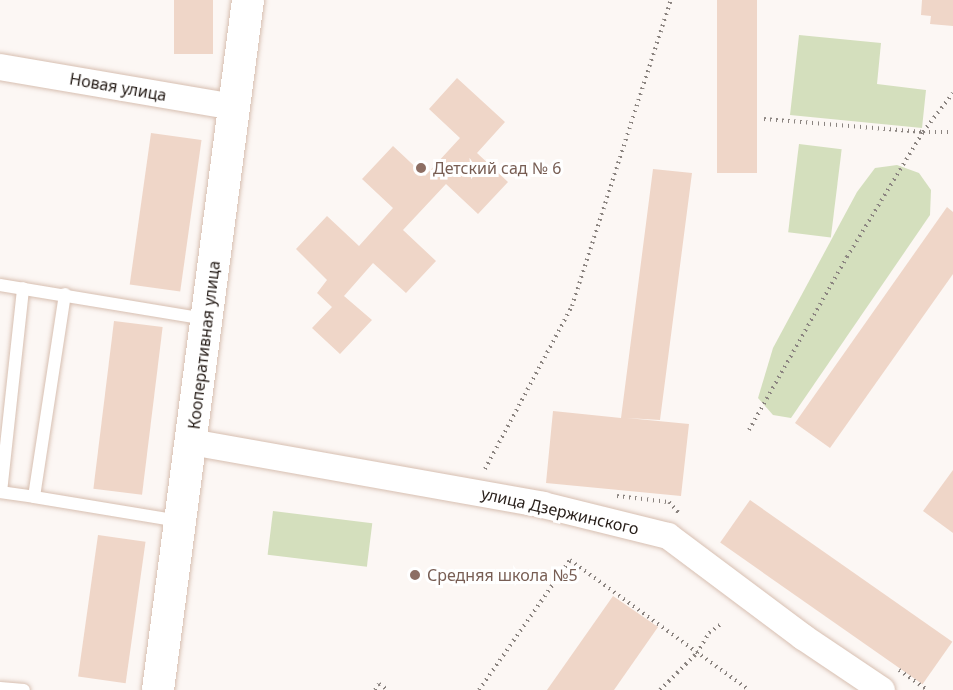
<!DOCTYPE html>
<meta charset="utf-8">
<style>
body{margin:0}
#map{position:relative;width:953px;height:690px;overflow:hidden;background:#fcf7f4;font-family:"Noto Sans",sans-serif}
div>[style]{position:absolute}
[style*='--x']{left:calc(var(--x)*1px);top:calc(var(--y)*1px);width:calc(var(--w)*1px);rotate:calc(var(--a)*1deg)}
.green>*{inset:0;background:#d4dfbd;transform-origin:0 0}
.building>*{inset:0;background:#efd6c8;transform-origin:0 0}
.path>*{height:4px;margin-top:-2px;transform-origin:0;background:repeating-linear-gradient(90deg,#8b8480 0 1.5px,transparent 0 6px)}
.roads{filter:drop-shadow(0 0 2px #d7bfb1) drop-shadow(0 0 2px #d7bfb1)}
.service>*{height:12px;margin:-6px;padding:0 6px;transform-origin:6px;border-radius:6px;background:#fff}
.minor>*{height:26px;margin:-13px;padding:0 13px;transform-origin:13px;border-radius:13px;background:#fff}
.tertiary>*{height:32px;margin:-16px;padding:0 16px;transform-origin:16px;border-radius:16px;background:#fff}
.dots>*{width:16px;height:16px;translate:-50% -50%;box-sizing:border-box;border:3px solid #fff;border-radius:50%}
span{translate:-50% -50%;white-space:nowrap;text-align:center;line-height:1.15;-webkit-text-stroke:6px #fff;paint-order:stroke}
.street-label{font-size:16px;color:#261d18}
.education-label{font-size:16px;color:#785e54}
.left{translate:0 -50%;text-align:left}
</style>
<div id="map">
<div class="green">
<i style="clip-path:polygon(799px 35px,881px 43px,877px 84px,926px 90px,922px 128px,790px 115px)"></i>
<i style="left:799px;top:144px;width:43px;height:89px;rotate:7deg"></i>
<i style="clip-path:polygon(897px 165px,919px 173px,931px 190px,930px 215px,791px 418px,773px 415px,758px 398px,773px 348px,857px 192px,875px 168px)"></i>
<i style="left:273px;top:511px;width:100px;height:44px;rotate:7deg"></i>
</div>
<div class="building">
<i style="left:174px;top:0;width:39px;height:54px"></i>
<i style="left:717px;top:0;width:40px;height:173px"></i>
<i style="clip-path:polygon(922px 0,953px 0,953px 26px,930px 24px,931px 16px,921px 15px)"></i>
<i style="clip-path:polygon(457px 78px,505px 122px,477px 153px,508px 182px,478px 214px,446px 184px,403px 230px,436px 261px,406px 293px,373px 263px,344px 296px,372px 320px,340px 354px,312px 328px,332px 307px,317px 293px,327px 280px,296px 249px,327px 216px,359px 246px,393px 208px,362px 179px,393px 146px,425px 176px,460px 138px,429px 109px)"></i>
<i style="left:151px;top:133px;width:51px;height:153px;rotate:8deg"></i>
<i style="clip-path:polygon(653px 169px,692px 173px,660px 420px,627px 418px,689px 424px,681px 496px,546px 483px,553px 411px,621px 418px)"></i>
<i style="clip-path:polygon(947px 207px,953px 212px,953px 274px,830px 448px,795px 423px)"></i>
<i style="left:114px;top:321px;width:49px;height:169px;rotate:7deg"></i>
<i style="clip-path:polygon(953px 470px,953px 533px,923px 511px)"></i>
<i style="left:750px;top:500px;width:247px;height:52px;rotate:35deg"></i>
<i style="left:98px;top:535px;width:48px;height:143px;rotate:8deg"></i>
<i style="clip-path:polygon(613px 596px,658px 627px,614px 690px,547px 690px)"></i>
</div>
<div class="path">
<i style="--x:764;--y:119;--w:160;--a:4.7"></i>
<i style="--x:923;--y:132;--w:30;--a:0"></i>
<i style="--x:749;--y:430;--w:199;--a:-60.5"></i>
<i style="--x:847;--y:257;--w:146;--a:-58.7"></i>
<i style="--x:923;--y:132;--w:49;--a:-52.4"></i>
<i style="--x:485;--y:469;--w:185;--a:-61.9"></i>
<i style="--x:572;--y:306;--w:322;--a:-72.1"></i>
<i style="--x:617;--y:496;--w:52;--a:6.6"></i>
<i style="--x:669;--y:502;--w:15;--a:48"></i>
<i style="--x:899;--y:670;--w:35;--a:35"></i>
<i style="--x:375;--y:690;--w:7;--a:-56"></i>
<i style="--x:379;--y:684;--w:11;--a:34"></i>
<i style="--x:479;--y:690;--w:159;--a:-55"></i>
<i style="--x:570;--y:560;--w:221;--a:36"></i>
<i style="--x:660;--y:690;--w:52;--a:-45"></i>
<i style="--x:697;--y:653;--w:23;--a:-59"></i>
<i style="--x:709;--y:633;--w:15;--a:-37"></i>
</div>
<div class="roads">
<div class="service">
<i style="--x:0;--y:285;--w:209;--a:9.4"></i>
<i style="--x:65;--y:294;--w:205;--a:98.7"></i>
<i style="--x:34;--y:497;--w:147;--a:9.4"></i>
<i style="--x:0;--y:492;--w:34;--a:8"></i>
<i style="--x:1;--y:492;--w:205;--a:-83.8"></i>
<i style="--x:0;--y:688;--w:24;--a:5"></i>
</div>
<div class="minor">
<i style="--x:0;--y:67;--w:238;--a:9.7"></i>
<i style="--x:191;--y:442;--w:358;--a:10.1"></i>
<i style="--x:543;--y:505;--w:129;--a:13.9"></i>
<i style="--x:668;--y:536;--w:169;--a:36.8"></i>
<i style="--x:803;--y:637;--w:95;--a:33.9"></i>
</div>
<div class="tertiary">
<i style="--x:158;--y:690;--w:696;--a:-82.57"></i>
</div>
</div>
<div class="dots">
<i style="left:421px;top:168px;background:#8d6e63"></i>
<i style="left:415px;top:575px;background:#8d6e63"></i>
</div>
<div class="street-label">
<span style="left:118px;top:87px;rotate:10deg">Новая улица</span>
<span style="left:204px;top:345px;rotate:-83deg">Кооперативная улица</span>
<span style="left:560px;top:511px;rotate:13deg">улица Дзержинского</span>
</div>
<div class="education-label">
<span class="left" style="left:433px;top:168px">Детский сад № 6</span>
<span class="left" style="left:427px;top:575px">Средняя школа №5</span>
</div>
</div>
